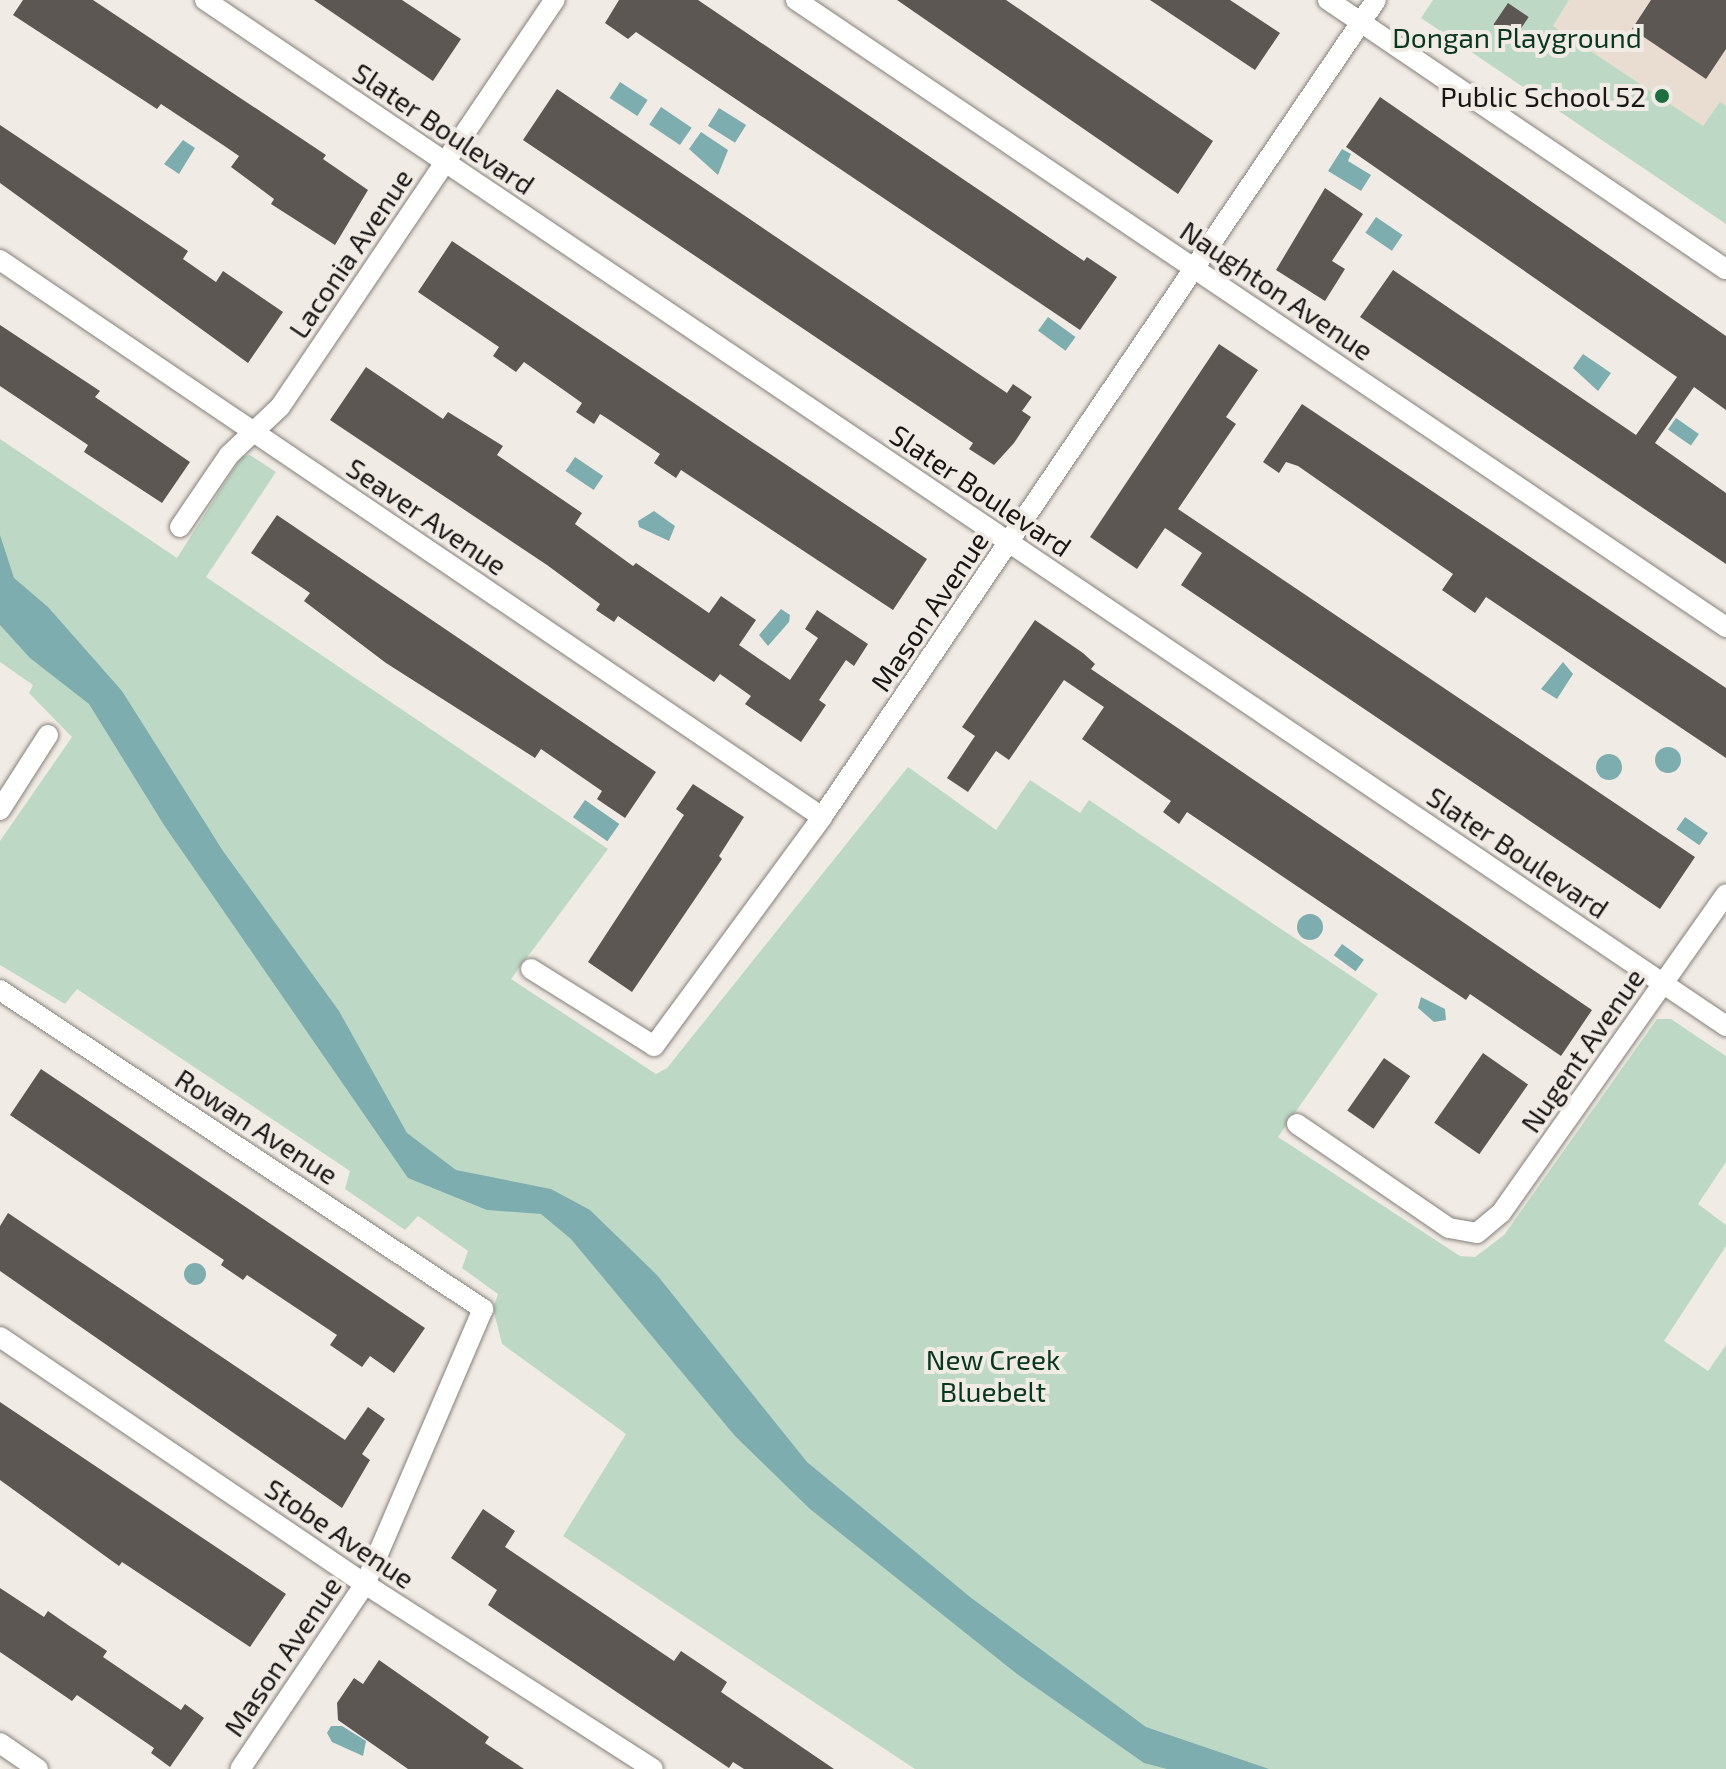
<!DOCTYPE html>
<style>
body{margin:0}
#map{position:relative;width:1726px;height:1769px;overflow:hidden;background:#f1ebe5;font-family:"Exo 2",sans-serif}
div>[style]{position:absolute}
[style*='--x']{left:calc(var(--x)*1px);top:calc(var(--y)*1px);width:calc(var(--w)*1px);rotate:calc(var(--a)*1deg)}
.built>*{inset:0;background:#e9ddd2}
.green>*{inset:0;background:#bdd9c6}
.water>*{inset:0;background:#7dadae;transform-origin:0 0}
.round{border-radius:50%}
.building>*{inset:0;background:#5d5753;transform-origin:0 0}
.roads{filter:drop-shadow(0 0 2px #86807b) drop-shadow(0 0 2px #86807b)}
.minor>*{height:20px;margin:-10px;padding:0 10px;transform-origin:10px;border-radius:10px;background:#fff}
.dots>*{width:22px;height:22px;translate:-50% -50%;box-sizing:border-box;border:4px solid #f1ebe5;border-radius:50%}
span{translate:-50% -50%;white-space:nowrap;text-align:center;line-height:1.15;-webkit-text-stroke:8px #f1ebe5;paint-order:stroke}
.park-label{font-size:28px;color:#08361f}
.poi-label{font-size:28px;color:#181614}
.right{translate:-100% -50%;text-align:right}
.street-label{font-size:28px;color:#181614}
</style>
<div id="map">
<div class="built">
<i style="clip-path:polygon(1569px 0,1726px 0,1726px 224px,1553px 26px)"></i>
</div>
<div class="green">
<i style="clip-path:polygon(1433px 0,1569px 0,1553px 26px,1703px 126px,1720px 102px,1726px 106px,1726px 224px,1421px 18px)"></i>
<i style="clip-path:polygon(0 439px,177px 558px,242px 456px,250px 455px,276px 472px,206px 577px,608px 849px,511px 979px,656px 1074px,667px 1068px,908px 767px,996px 830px,1030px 780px,1080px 813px,1089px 800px,1378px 994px,1278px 1137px,1460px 1256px,1475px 1257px,1504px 1235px,1657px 1019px,1671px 1019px,1726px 1056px,1726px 1162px,1698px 1204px,1726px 1225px,1726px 1246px,1664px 1341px,1708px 1371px,1726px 1345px,1726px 1769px,915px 1769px,563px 1536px,626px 1434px,502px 1344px,493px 1308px,498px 1294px,462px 1268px,468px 1251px,418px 1216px,405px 1230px,345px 1189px,350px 1171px,77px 989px,65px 1004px,0 965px,0 841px,72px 737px,29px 693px,33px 685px,0 662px)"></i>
</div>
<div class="water">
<i style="left:620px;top:82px;width:33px;height:19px;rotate:33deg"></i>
<i style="left:661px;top:107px;width:37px;height:21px;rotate:34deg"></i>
<i style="left:719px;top:108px;width:32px;height:21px;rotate:32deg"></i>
<i style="clip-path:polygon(701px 132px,728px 150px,718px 175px,689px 149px)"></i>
<i style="clip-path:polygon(183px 140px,195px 148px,179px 174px,164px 164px)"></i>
<i style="clip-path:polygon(1342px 149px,1351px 154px,1348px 161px,1371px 175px,1361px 191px,1328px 171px)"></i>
<i style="left:1376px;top:217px;width:32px;height:19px;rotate:34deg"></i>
<i style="left:1048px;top:317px;width:34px;height:17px;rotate:36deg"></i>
<i style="clip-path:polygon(1583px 354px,1611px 373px,1598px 391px,1573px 368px)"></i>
<i style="left:1676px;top:418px;width:28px;height:14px;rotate:35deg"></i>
<i style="left:575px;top:457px;width:34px;height:17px;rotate:34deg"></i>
<i style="clip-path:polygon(654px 511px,675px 526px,669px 541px,639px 527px,638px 521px)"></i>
<i style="clip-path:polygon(0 535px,14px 578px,48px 607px,122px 691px,223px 851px,339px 1011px,407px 1133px,456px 1170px,551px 1189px,590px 1210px,657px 1275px,807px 1462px,970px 1597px,1146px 1727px,1269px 1769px,1167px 1769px,1144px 1763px,1017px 1674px,810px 1509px,735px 1436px,571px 1239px,541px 1214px,487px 1210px,408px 1178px,164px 825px,89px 704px,30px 658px,0 625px)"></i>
<i style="clip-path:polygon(781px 609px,790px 615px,789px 622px,768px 646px,759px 635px)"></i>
<i style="clip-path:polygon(1563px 662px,1573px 674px,1557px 699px,1541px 689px)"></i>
<i class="round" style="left:1655px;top:747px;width:26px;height:26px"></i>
<i class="round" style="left:1596px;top:754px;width:26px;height:26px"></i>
<i style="left:585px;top:800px;width:42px;height:21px;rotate:35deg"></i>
<i style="left:1685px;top:817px;width:28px;height:15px;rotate:35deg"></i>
<i class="round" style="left:1297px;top:914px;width:26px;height:26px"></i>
<i style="left:1342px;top:944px;width:27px;height:14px;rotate:36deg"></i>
<i style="clip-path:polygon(1421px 997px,1445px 1009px,1446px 1020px,1434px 1022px,1418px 1008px)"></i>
<i class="round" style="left:184px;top:1263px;width:22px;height:22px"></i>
<i style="clip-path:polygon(331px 1726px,342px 1726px,366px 1741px,363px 1756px,332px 1742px,327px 1733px)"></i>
</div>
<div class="building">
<i style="clip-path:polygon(23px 0,93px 0,326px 155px,323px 159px,368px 190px,335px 245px,271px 204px,274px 199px,231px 167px,239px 156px,223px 145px,161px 104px,157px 109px,13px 15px)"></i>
<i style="clip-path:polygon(314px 0,402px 0,461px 39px,433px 81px)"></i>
<i style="clip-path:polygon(619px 0,698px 0,1084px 261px,1087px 257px,1117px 277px,1080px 330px,636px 32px,628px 39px,605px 23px)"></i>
<i style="clip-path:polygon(897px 0,1006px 0,1213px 141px,1178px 194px)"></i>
<i style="clip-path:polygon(1150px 0,1230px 0,1280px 33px,1255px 70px)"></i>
<i style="clip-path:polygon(1651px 0,1726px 0,1726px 49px,1706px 79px,1632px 29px)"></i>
<i style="left:1508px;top:3px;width:25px;height:26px;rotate:34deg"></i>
<i style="clip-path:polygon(557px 89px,1007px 393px,1013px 384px,1032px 397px,1022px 411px,1031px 417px,1014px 443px,994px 465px,969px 449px,973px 443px,523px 140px)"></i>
<i style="clip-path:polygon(1380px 97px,1726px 336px,1726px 410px,1694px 387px,1655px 443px,1726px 493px,1726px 564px,1360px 317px,1393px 270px,1636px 435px,1677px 377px,1346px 147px)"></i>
<i style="clip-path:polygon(0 125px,188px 251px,183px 259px,216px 282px,223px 271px,283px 312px,248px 363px,0 183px)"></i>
<i style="clip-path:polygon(1325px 188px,1363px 214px,1332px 261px,1345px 269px,1325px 301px,1276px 270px)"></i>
<i style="clip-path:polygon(452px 241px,927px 559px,893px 610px,681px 470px,676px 478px,654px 463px,660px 454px,605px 417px,600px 414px,594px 424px,576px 412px,582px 403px,524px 362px,516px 372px,493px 356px,499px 347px,418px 292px)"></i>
<i style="clip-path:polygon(0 325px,100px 391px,95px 397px,190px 462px,162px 503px,84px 452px,88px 445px,0 386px)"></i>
<i style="clip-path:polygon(1219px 344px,1258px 370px,1226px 417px,1236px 424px,1178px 509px,1695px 857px,1660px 909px,1181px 585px,1202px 553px,1165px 528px,1137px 569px,1090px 537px)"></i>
<i style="clip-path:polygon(366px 367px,443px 419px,448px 412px,503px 446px,497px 455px,582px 513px,575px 524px,633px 566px,636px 563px,709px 613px,721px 596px,756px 620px,739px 645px,790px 680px,818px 638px,805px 629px,817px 610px,868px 644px,854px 666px,846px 660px,819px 700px,826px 705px,801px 742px,745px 704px,751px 696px,720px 674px,714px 682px,618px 616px,614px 622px,596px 610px,600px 604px,547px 565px,330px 420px)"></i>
<i style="clip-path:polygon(1302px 404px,1726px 688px,1726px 758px,1486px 597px,1475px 613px,1442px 590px,1453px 574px,1298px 466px,1286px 462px,1279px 473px,1263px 462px)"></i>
<i style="clip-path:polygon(277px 515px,656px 772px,625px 818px,597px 799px,602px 791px,541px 749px,535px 758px,386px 663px,304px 601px,310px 593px,251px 553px)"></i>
<i style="clip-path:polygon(1035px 620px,1083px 653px,1095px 664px,1091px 669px,1592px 1010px,1561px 1056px,1470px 994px,1466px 1000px,1187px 812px,1179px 824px,1163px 812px,1171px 801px,1082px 739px,1104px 707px,1064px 680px,1009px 760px,996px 751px,968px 792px,947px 778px,975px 736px,962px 727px)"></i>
<i style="clip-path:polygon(693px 784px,744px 817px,719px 856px,722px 859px,632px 992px,588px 962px,684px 815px,676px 809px)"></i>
<i style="left:1483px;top:1053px;width:55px;height:85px;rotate:35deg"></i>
<i style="left:1384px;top:1058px;width:32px;height:64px;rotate:35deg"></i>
<i style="clip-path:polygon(41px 1069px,425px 1328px,394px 1373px,370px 1356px,362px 1367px,330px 1345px,337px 1335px,247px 1275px,243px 1280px,221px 1265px,224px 1260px,10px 1115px)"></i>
<i style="clip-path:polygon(8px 1213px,345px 1440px,368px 1407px,385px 1419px,362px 1454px,370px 1460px,342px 1508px,0 1271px,0 1226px)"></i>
<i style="clip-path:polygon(0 1402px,286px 1594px,250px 1647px,122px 1562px,119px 1566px,0 1480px)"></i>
<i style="clip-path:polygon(483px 1509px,515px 1531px,505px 1547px,674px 1661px,681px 1651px,727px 1682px,721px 1692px,834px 1769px,744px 1769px,733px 1762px,729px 1768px,488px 1605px,497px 1590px,451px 1558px)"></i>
<i style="clip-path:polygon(0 1588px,44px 1617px,48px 1611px,68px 1625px,107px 1651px,103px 1657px,181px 1710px,185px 1704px,204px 1718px,170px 1767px,151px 1753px,154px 1748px,77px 1695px,72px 1701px,0 1652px)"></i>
<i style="clip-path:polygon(379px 1660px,489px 1737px,485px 1743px,524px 1769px,408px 1769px,338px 1720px,337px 1703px,354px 1678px,363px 1684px)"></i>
</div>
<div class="roads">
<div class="minor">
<i style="--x:205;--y:0;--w:1835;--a:34"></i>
<i style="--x:796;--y:0;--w:1122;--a:33.99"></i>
<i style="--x:1328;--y:0;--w:480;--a:34.1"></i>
<i style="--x:0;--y:260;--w:993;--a:34.12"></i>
<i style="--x:180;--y:527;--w:87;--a:-55.8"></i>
<i style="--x:229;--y:455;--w:70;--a:-43.3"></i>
<i style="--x:280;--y:407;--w:491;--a:-56"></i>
<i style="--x:0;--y:810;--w:89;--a:-57.4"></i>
<i style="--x:531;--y:969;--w:145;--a:32"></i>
<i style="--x:654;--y:1046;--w:284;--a:-53.7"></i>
<i style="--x:822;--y:817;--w:987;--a:-55.86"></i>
<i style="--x:0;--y:990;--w:579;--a:33.44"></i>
<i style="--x:483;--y:1309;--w:299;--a:113.2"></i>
<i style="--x:365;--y:1584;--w:223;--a:124"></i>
<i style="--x:1297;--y:1124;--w:184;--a:34.4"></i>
<i style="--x:1449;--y:1228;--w:28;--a:10"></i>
<i style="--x:1477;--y:1233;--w:31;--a:-40"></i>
<i style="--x:1501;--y:1213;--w:390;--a:-54.8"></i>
<i style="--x:0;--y:1337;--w:441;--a:34.1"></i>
<i style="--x:365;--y:1584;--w:342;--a:32.7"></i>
<i style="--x:0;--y:1743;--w:46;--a:34.4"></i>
</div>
</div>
<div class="dots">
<i style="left:1662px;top:96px;background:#1c6e3f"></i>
</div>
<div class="park-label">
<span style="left:1517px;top:37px">Dongan Playground</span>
<span style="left:993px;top:1375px">New Creek<br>Bluebelt</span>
</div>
<div class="poi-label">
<span class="right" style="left:1646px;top:96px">Public School 52</span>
</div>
<div class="street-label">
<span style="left:444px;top:128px;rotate:34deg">Slater Boulevard</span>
<span style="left:350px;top:253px;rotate:-56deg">Laconia Avenue</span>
<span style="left:1277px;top:290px;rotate:34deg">Naughton Avenue</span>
<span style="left:981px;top:490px;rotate:34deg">Slater Boulevard</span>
<span style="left:427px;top:516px;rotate:34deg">Seaver Avenue</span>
<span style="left:929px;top:611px;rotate:-56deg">Mason Avenue</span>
<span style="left:1518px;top:852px;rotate:34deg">Slater Boulevard</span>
<span style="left:1582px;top:1050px;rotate:-55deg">Nugent Avenue</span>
<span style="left:257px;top:1126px;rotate:33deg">Rowan Avenue</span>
<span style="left:340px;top:1533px;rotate:34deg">Stobe Avenue</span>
<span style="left:282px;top:1656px;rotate:-56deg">Mason Avenue</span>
</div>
</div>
